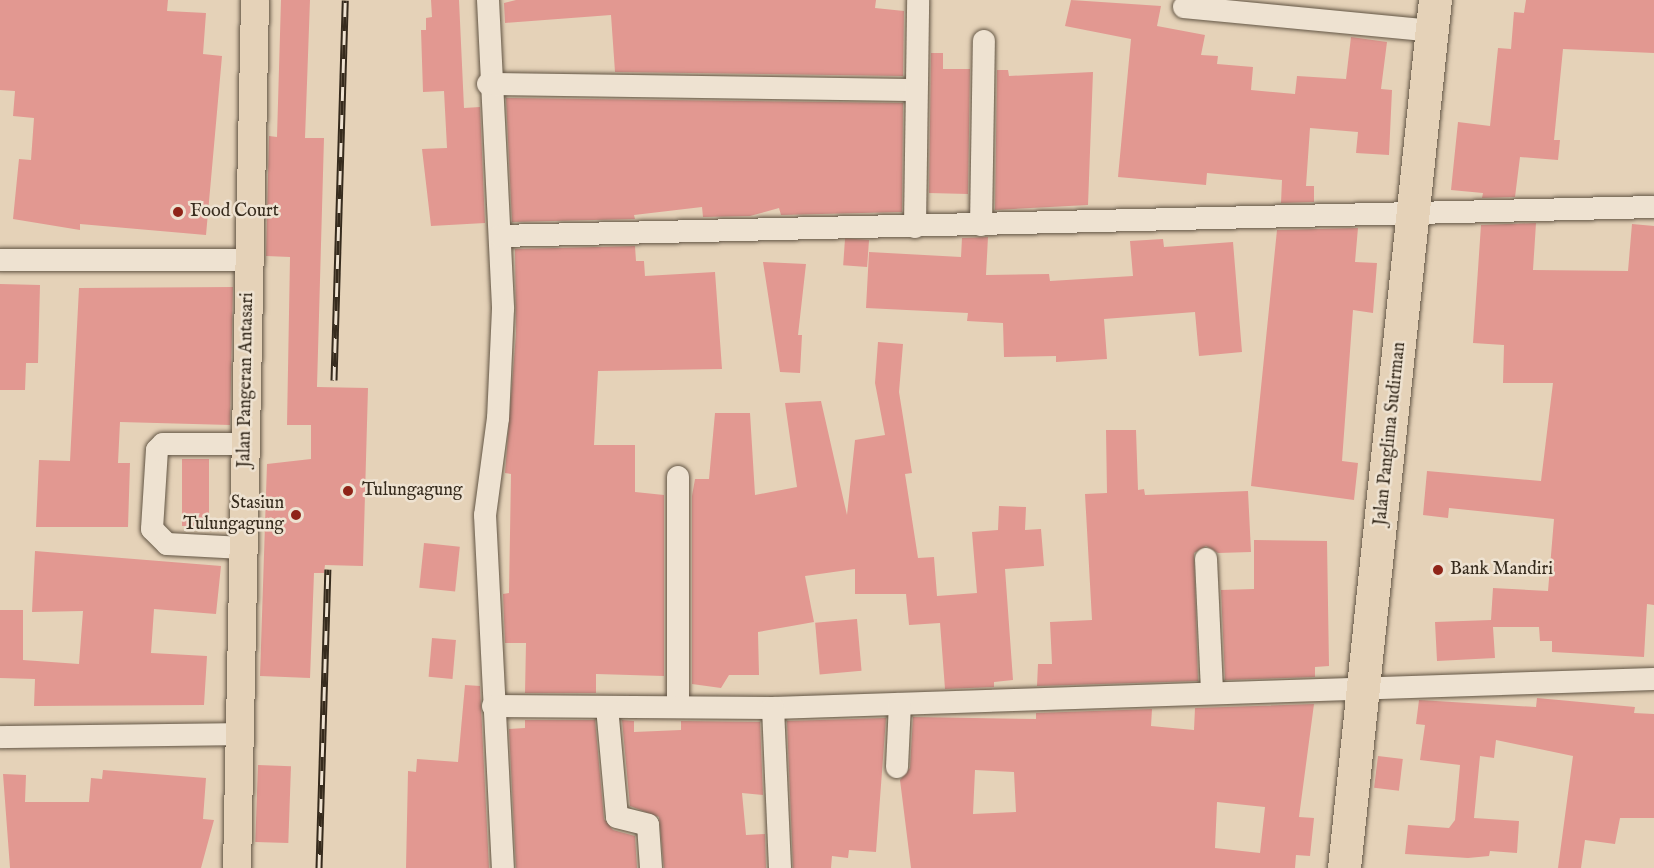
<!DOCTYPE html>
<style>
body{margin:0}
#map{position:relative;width:1654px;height:868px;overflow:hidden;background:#e5d2b8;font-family:"IM FELL English",serif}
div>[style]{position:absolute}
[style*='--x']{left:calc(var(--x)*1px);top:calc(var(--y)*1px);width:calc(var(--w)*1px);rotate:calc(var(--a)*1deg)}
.building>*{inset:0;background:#e29891;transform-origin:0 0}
.roads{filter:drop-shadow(0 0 2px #625544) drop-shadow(0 0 2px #625544)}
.minor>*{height:22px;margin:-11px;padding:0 11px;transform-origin:11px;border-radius:11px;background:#eee2d1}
.major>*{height:28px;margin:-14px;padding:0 14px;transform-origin:14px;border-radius:14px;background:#e5d2b8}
.highway>*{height:33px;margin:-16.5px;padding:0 16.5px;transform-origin:16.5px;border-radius:16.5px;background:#e5d2b8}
.rail>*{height:7px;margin-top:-3.5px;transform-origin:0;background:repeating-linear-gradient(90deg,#eee2d1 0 14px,#362b1d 0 28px);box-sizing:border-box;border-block:2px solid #362b1d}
.dots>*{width:16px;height:16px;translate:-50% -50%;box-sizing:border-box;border:3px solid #eee2d1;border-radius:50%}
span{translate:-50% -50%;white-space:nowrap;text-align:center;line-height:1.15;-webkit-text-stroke:5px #eee2d1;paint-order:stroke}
.poi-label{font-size:18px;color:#362b1d}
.left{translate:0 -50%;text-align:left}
.right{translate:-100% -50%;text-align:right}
.street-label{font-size:18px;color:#362b1d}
</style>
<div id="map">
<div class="building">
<i style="clip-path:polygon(0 0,168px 0,167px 11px,206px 13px,203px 54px,222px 56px,206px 235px,80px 224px,80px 230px,13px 219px,19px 159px,31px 160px,34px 118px,13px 116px,15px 91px,0 90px)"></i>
<i style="clip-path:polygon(281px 0,310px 0,305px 138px,324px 138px,317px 387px,368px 388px,363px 566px,325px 565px,324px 573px,314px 573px,310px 678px,260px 676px,267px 464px,311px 459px,311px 425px,287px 425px,290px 257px,266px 256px,269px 136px,277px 137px)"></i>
<i style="clip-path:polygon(431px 0,459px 0,464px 108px,480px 107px,485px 223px,431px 226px,422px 149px,447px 148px,444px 91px,423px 92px,421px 30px,426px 30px,426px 18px,432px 17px)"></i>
<i style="clip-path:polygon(516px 0,876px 0,875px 8px,904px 11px,903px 76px,615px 72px,611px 15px,505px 23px,504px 3px)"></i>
<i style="clip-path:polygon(1071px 0,1161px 6px,1157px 26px,1205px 35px,1201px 55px,1218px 56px,1217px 64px,1253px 67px,1251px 90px,1295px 94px,1297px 76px,1346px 79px,1351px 37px,1387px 42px,1381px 89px,1392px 90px,1389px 155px,1356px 153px,1358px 132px,1310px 128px,1306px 186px,1314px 186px,1314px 202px,1281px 203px,1282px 180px,1207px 173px,1206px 185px,1118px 177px,1131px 39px,1065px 26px)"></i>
<i style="clip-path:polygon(1526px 0,1654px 0,1654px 53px,1563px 49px,1554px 140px,1560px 140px,1558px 160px,1520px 157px,1515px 197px,1482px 198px,1483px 193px,1451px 190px,1458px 122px,1490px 126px,1498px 48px,1511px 49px,1514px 12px,1524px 13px)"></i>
<i style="clip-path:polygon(931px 53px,943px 53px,943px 69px,970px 69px,968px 194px,929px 193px)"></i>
<i style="clip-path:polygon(997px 70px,1008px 70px,1009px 76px,1093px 72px,1088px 205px,995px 210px)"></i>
<i style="clip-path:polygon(506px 98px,903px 103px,902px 212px,781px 215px,779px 208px,750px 216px,703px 217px,702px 207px,634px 215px,635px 219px,512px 222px)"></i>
<i style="clip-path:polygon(1536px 223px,1533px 270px,1628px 271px,1632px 224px,1654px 226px,1654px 605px,1647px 604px,1644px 657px,1552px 652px,1552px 641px,1540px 641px,1539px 627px,1493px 627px,1495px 658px,1437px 661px,1435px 622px,1491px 620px,1493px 588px,1548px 591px,1554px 519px,1449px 508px,1448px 518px,1423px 515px,1427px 471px,1541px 481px,1553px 383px,1503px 383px,1504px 345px,1473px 343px,1481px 225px)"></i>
<i style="clip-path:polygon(1358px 228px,1355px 262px,1377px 263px,1373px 313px,1353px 310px,1342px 461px,1358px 463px,1354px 500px,1251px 486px,1277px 230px)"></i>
<i style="clip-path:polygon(988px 237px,986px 275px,1049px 274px,1050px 281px,1133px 276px,1130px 241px,1163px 239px,1164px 247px,1233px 242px,1242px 352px,1199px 356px,1195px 312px,1104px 319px,1107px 359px,1056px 362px,1056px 356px,1004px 357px,1003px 323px,967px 321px,968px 313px,866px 308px,869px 252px,961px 257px,962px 238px)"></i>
<i style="left:869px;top:240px;width:27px;height:24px;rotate:94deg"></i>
<i style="clip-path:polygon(635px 246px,636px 261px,644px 261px,645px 276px,715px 272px,722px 369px,598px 371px,594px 445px,635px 445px,635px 492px,664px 495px,664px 676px,596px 674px,596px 693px,525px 693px,526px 643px,505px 643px,503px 594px,509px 593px,511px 474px,505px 473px,516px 334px,515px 249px)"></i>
<i style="clip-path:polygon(763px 262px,806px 264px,798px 335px,802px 335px,800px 373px,780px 372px)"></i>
<i style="clip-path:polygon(0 284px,40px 285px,38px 363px,26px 363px,25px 390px,0 390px)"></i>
<i style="clip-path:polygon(233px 287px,230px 425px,120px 422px,118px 463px,130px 463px,128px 527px,36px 527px,39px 460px,70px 461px,79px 288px)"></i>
<i style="clip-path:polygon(878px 342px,903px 344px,899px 392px,912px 473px,905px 474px,918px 558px,934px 557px,937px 596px,977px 593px,972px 532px,998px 530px,999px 506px,1026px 507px,1025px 530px,1041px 529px,1044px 566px,1005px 569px,1013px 680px,994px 682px,994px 687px,945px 689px,940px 623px,909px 625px,906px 594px,855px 594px,855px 569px,805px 576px,814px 622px,758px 632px,759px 675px,729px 675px,721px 688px,692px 684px,692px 496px,695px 479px,709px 479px,715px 413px,750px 413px,755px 495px,797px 487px,785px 403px,821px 401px,847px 515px,855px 440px,885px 435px,875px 383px)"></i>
<i style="clip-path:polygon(1106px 430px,1136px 430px,1138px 490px,1144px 489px,1145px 495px,1248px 491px,1251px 552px,1218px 553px,1206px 546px,1194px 553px,1198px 681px,1037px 686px,1038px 664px,1052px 664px,1050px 622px,1092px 620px,1085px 494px,1107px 493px)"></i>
<i style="left:209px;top:459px;width:67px;height:27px;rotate:90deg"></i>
<i style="clip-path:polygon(1254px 540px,1327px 541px,1329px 666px,1315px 667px,1315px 677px,1225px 680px,1221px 590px,1254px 589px)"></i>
<i style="left:424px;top:543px;width:36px;height:45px;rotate:6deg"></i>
<i style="clip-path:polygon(35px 551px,221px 566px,216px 614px,154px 609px,151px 653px,207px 656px,204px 705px,34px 706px,35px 679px,0 678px,0 610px,23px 610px,23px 660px,79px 664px,83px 611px,32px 612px)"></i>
<i style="left:857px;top:619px;width:52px;height:42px;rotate:85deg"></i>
<i style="left:432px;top:638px;width:24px;height:39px;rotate:5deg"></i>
<i style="clip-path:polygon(465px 685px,480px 686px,489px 868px,406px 868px,408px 771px,416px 772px,417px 759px,458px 762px)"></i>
<i style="clip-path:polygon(1537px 698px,1635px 707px,1634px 713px,1654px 714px,1654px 818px,1620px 818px,1615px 844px,1585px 840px,1581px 868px,1558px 868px,1573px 756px,1496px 740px,1494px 758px,1480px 756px,1474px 818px,1519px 821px,1517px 853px,1490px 851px,1489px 856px,1468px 858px,1405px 854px,1408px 825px,1449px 828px,1455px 820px,1460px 765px,1420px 760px,1425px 725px,1416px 724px,1419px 700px,1536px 707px)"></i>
<i style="clip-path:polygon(evenodd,1314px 704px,1299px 817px,1314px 818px,1310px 856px,1296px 855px,1295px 868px,911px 868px,900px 780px,910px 768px,913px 717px,1036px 719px,1036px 713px,1152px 709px,1151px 726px,1194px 730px,1195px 708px,1314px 704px,975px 770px,1014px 772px,1016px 812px,973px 814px,975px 770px,1314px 704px,1217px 802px,1265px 807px,1260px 853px,1215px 848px,1217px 802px)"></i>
<i style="clip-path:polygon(886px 718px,876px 852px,849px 850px,848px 858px,832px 856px,831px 868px,793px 868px,787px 721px)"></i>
<i style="clip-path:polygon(525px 720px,595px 720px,604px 819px,613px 830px,635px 836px,637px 868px,516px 868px,509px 729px,525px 728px)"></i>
<i style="clip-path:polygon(622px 720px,634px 721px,634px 732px,681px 730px,681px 721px,760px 722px,763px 795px,742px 793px,746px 835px,765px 834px,766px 868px,664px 868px,659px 817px,630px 806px)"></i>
<i style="left:1378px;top:756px;width:25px;height:32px;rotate:7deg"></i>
<i style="left:258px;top:765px;width:33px;height:77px;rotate:2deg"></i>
<i style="clip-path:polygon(103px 770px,206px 778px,203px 819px,214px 820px,201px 868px,10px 868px,3px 774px,26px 775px,25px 802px,89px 802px,91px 778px,102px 779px)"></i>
</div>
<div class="roads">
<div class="minor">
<i style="--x:488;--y:0;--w:309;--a:87.2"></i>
<i style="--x:503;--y:309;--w:109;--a:92.6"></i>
<i style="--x:498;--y:418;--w:98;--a:97.6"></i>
<i style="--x:485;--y:515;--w:353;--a:87.1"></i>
<i style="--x:1184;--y:7;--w:249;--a:5.5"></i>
<i style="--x:488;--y:84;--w:428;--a:0.8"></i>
<i style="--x:981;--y:225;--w:184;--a:-89.1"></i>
<i style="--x:915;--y:227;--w:227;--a:-89.2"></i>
<i style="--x:500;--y:236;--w:1154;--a:-1.44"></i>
<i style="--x:0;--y:260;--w:249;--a:0"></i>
<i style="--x:678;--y:477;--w:230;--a:90"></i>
<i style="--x:243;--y:548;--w:76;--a:-177"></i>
<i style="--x:167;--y:544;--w:21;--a:-135"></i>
<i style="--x:152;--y:529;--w:79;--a:-86.4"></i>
<i style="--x:157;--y:450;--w:8;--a:-45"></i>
<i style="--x:163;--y:444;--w:83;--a:0"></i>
<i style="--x:1206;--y:559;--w:134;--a:87.4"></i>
<i style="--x:493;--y:706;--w:280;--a:0.4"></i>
<i style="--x:773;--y:708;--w:881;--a:-1.89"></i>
<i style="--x:607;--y:707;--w:110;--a:84.8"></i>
<i style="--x:617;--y:817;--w:32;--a:14"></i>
<i style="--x:648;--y:825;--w:43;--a:86"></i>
<i style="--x:773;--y:708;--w:160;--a:87.5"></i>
<i style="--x:0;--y:737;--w:237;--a:-0.7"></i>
<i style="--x:897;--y:767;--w:63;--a:-87.3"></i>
</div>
<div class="major">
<i style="--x:237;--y:868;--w:868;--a:-88.81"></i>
</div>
<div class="highway">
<i style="--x:1344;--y:868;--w:873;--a:-84.02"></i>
</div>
</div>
<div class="rail">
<i style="--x:334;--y:380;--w:380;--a:-88.3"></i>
<i style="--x:319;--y:868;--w:299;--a:-88.3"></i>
</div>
<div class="dots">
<i style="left:178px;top:212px;background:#8f2418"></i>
<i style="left:348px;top:491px;background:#8f2418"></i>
<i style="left:296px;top:515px;background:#8f2418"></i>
<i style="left:1438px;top:570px;background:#8f2418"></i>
</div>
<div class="poi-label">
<span class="left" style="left:190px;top:212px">Food Court</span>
<span class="left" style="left:362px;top:491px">Tulungagung</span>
<span class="right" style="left:284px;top:515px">Stasiun<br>Tulungagung</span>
<span class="left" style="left:1450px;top:570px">Bank Mandiri</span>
</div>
<div class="street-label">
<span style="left:247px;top:380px;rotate:-89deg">Jalan Pangeran Antasari</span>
<span style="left:1391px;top:434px;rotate:-84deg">Jalan Panglima Sudirman</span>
</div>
</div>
